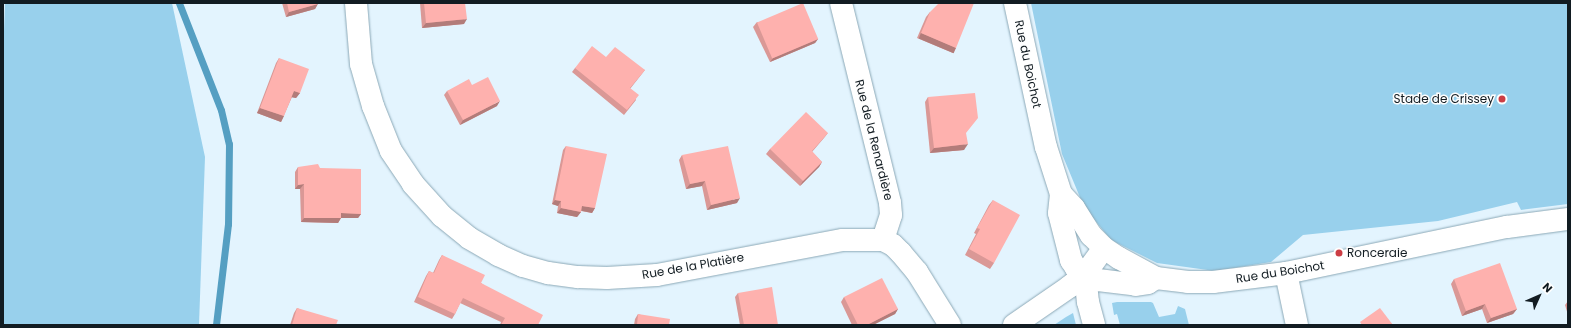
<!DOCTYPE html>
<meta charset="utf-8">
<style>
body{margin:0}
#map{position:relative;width:1571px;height:328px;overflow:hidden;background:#e3f4fe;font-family:Poppins,sans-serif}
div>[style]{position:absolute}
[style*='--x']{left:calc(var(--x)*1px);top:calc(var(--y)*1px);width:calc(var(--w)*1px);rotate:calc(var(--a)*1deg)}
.green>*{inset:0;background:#98d0ec}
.stream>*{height:7px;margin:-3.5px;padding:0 3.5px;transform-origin:3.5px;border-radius:3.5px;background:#559fc2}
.roads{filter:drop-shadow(0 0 1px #8ba8b6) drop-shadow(0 0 1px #8ba8b6)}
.minor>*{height:22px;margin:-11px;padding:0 11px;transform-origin:11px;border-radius:11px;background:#fff}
.wall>*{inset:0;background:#da9896}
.shaded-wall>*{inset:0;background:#b27c7a;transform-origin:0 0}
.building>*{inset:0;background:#feb1ae;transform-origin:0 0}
.dots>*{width:11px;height:11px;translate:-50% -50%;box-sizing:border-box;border:2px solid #fefefe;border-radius:50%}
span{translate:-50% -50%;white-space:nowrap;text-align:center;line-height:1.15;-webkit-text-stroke:3px #fefefe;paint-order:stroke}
.street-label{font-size:12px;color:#121c22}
.poi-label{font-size:12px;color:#121c22}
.right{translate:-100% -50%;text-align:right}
.left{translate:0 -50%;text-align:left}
.frame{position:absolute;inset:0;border:4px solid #121c22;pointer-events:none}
.north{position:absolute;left:1519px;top:276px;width:40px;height:40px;-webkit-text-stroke:3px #fefefe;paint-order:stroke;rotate:45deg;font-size:11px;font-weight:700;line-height:16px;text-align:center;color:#121c22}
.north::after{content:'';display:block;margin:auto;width:14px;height:18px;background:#121c22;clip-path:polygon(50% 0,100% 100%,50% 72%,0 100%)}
</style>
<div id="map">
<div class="green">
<i style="clip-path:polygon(5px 3px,172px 3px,205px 157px,199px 325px,3px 325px,3px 59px)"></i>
<i style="clip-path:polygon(1031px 3px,1568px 3px,1568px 204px,1521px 210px,1517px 202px,1438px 221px,1303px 235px,1271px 262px,1215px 271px,1157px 263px,1111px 240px,1084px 207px,1062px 154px)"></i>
<i style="clip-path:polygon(1117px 302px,1151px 302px,1153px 303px,1159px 317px,1175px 314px,1178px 306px,1185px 309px,1189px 325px,1120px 325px,1117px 314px,1114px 315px,1112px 303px)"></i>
<i style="clip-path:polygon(1073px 313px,1076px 325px,1054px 325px,1066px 317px)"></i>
</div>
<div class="stream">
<i style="--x:179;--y:3;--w:115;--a:68.6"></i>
<i style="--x:221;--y:110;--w:35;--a:77"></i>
<i style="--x:229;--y:144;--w:80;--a:90.7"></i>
<i style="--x:228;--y:224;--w:102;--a:96.8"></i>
</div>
<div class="roads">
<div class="minor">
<i style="--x:356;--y:3;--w:61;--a:85.3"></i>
<i style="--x:361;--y:64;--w:44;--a:74.1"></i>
<i style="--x:373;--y:106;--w:48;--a:68.2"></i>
<i style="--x:391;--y:151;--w:40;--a:56"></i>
<i style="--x:413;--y:184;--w:43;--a:47.8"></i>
<i style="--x:442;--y:216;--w:35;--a:39"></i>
<i style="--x:469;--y:238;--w:34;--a:30"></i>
<i style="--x:498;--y:255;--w:27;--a:24"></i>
<i style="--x:523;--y:266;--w:26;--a:16"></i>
<i style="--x:548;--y:273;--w:30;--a:8"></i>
<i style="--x:578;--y:277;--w:29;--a:2"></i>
<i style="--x:607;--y:278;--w:50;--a:-3.4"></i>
<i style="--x:657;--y:275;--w:189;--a:-10.7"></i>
<i style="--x:843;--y:240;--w:40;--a:0"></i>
<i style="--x:883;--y:240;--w:11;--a:27"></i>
<i style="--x:893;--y:245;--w:11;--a:45"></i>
<i style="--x:901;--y:253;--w:25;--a:50"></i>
<i style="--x:917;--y:272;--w:62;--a:58.1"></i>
<i style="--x:841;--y:3;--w:206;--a:76.2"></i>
<i style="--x:890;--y:203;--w:12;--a:85"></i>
<i style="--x:891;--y:215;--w:26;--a:108"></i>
<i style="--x:1015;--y:3;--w:147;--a:77.9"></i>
<i style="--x:1046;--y:147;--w:49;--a:72.3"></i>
<i style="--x:1061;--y:194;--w:19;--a:96"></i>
<i style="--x:1059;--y:213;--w:49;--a:75.7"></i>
<i style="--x:1071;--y:260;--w:9;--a:58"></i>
<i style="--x:1076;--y:268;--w:25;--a:29"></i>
<i style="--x:1098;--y:280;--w:38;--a:7"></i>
<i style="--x:1136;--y:285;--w:12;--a:-9"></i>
<i style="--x:1148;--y:283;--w:9;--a:-32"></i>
<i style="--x:1061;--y:194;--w:19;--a:47"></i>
<i style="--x:1074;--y:208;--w:32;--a:58"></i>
<i style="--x:1091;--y:235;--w:18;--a:45"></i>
<i style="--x:1104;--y:248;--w:18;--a:34"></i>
<i style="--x:1119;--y:258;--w:42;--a:28.4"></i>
<i style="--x:1156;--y:278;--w:32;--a:7"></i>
<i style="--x:1188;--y:282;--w:25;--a:0"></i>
<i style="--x:1213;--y:282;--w:74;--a:-7"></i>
<i style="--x:1286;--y:273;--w:226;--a:-11.8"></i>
<i style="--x:1507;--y:227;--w:62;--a:-7.5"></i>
<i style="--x:1286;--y:273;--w:53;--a:78.1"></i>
<i style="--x:1085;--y:274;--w:28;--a:84"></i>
<i style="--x:1088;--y:302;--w:24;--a:75"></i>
<i style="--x:1014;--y:325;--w:67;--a:-34.6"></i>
<i style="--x:1069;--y:287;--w:21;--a:-39"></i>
<i style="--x:1085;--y:274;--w:32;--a:-54"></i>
</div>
</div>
<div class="wall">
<i style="clip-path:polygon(282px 3px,318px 3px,315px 9px,286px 17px)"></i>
<i style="clip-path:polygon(420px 3px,465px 3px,464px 24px,422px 28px)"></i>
<i style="clip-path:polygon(930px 12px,956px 48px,953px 53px,917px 38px,926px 17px)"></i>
<i style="clip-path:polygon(757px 22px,818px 39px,815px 43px,770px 62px,753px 27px)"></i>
<i style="clip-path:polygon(606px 57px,645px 70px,630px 89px,636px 100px,624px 115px,572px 72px,575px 68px)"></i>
<i style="clip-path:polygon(279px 58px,300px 93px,296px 98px,292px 97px,281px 122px,257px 113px,276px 63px)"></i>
<i style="clip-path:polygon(472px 85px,497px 106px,460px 125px,444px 95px,447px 91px)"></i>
<i style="clip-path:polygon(928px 97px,966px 133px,964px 150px,930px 153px,925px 102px)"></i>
<i style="clip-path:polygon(828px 133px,824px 138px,812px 152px,822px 162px,819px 167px,800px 186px,766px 154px,770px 149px)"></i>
<i style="clip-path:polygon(566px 146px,595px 208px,592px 213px,581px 211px,581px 212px,577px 217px,557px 213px,558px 206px,552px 204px,563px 150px)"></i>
<i style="clip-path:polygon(682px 155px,737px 203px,707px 210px,702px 186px,686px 189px,679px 160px)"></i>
<i style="clip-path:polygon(298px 167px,320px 168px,361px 214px,358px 218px,341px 218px,338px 223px,301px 222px,300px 189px,295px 189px,295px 172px)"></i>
<i style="clip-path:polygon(993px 200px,994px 263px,990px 269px,965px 255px,976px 234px,974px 233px,989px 205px)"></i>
<i style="clip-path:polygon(442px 255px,481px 283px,538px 325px,500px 325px,501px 322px,460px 303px,455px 314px,452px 319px,414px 302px,426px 276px,429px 271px,433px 273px,439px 260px)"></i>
<i style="clip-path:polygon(1454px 279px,1517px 309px,1513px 314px,1487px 323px,1482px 309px,1462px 316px,1451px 284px)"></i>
<i style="clip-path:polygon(738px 293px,778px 325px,740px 325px,735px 297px)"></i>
<i style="clip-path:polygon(844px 297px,898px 309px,895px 314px,873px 325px,852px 325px,841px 302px)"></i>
<i style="clip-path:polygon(1568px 301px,1568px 315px,1565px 305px)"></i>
<i style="clip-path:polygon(297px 308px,336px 325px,290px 325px,294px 313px)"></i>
<i style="clip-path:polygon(638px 314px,669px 325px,634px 325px,635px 319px)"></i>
</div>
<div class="shaded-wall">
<i style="clip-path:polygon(318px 4px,315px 9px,286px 17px,289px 12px)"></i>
<i style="clip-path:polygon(467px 19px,464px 24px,422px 28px,426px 23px)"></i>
<i style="left:921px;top:33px;width:38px;height:6px;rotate:23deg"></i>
<i style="clip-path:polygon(818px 39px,815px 43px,770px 62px,773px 58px)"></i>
<i style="clip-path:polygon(294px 91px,300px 93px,296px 98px,290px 97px)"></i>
<i style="clip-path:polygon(500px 101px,497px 106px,460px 125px,463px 120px)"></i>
<i style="clip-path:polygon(260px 108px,284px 116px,281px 122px,257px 113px)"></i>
<i style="clip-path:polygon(968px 144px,964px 150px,930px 153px,934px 148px)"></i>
<i style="clip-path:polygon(822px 162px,819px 167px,800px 186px,803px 181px)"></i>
<i style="clip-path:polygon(705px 181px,702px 186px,686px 189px,690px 184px)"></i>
<i style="clip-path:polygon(304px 184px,300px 189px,295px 189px,298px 185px)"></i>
<i style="clip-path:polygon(740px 198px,737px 203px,707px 210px,711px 205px)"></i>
<i style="clip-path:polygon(555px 200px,561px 201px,558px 206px,552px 204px)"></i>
<i style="clip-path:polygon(582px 206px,595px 208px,592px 213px,578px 210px)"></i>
<i style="clip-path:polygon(561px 208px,581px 212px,577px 217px,557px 213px)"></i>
<i style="clip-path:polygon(341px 213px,361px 214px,358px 218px,338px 218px)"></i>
<i style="clip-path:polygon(304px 218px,341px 218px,338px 223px,301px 222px)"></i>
<i style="clip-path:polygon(1485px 304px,1482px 309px,1462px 316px,1466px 311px)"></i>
<i style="clip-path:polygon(898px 309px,895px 314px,873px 325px,867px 325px)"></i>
<i style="clip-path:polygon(1517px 309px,1513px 314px,1487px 323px,1491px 318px)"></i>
</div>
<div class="building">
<i style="clip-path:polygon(287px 3px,318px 3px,318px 4px,289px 12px)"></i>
<i style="clip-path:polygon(424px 3px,465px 3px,467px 19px,426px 23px)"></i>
<i style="left:803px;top:3px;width:39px;height:50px;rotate:67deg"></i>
<i style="clip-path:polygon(939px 3px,974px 3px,956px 48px,921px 33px,930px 12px)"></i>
<i style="clip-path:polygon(592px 46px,606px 57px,615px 47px,645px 70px,630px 88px,639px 95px,627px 110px,575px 68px)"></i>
<i style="clip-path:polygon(279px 58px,309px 69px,300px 93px,294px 91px,284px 116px,260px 108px)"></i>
<i style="clip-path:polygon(488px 77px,500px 101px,463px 120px,447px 91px,469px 79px,472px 85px)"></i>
<i style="clip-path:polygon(975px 93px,978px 118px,966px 133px,968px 144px,934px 148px,928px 97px)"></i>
<i style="clip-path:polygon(806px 112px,828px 133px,812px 151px,822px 162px,803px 181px,770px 149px)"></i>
<i style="clip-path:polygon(566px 146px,607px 154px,595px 208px,582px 206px,581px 212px,561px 208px,561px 201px,555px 200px)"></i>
<i style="clip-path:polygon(728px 146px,740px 198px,711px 205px,705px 181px,690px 184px,682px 155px)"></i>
<i style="clip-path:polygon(318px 164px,320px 168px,361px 169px,361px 214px,341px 213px,341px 218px,304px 218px,304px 184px,298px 185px,298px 167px)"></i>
<i style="clip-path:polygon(993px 200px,1020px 215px,994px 263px,969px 249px,980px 229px,977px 228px)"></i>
<i style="clip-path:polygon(442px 255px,485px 275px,481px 283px,543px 315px,538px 325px,501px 325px,505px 318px,463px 298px,455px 314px,418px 297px,429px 271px,434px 273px)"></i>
<i style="clip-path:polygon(1500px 263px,1517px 309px,1491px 318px,1485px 304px,1466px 311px,1454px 279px)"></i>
<i style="clip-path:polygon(882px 278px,898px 309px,867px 325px,858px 325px,844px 297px)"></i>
<i style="clip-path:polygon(772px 287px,778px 325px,744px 325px,738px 293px)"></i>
<i style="clip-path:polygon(297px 308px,338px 320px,336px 325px,292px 325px)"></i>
<i style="clip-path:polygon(1380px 308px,1393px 325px,1362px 325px,1360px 322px)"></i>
<i style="clip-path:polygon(638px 314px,670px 319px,669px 325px,637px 325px)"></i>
</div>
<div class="dots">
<i style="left:1502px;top:99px;background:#cc3d44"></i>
<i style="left:1339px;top:253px;background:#cc3d44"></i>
</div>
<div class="street-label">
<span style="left:1028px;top:64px;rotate:78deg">Rue du Boichot</span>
<span style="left:874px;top:140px;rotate:76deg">Rue de la Renardière</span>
<span style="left:693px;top:266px;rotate:-10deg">Rue de la Platière</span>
<span style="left:1280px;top:272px;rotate:-9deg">Rue du Boichot</span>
</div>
<div class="poi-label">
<span class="right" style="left:1494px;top:99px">Stade de Crissey</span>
<span class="left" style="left:1347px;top:253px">Ronceraie</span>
</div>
<div class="frame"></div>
<div class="north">N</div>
</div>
